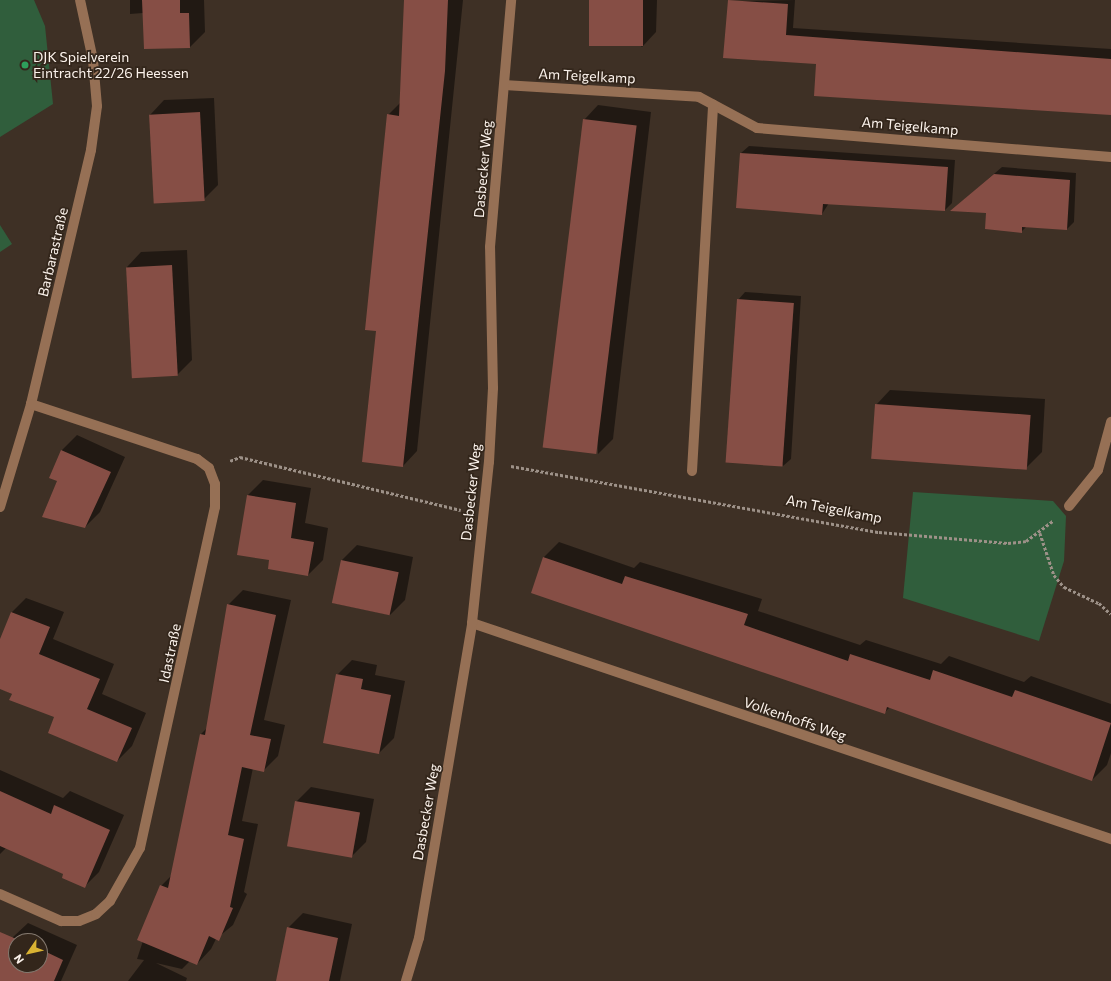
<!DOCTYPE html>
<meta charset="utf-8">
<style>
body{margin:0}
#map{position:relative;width:1111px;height:981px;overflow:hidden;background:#3e3025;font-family:Commissioner,sans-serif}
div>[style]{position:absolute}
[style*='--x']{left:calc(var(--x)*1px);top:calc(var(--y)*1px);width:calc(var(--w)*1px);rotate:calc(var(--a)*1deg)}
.green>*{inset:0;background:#305e3c}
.shadow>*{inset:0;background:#0007}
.building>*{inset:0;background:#864e45;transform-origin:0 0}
.path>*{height:2.5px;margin-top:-1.25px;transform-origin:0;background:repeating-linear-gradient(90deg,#9d9188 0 3px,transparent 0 5px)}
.minor>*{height:10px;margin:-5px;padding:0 5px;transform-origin:5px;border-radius:5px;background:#967055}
.dots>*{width:11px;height:11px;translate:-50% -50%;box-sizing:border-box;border:2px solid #33261b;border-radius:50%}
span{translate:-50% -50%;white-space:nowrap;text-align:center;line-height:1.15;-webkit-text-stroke:3.5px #33261b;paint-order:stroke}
.poi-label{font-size:14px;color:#fbf2eb}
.left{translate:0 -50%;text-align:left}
.street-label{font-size:14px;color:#fbf2eb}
.north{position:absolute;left:8px;top:933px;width:40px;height:40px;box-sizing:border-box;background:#33261b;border:1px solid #83786e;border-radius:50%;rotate:236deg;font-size:11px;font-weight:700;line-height:16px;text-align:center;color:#fbf2eb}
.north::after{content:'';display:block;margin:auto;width:14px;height:18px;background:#dab333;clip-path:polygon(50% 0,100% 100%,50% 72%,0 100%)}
</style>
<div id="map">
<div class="green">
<i style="clip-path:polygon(0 0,34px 0,45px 26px,53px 104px,0 137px)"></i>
<i style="clip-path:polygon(0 225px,12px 244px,0 252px)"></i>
<i style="clip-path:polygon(913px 492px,1053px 501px,1066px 516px,1064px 561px,1039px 641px,903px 598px)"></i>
</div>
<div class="shadow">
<i style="clip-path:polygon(130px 0,204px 0,205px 32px,190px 47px,143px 13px,130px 14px)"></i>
<i style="clip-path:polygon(406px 0,463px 0,417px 451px,403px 466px,377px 330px,388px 115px,400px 103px)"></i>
<i style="clip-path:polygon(590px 0,657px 0,656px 32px,642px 47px)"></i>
<i style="clip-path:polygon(795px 0,793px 28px,1111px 49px,1111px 114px,817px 63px,729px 1px)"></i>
<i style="clip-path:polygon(214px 98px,218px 185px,203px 200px,150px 115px,164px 100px)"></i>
<i style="clip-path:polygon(598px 105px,651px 112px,613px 439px,598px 454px,584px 120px)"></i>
<i style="clip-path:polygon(749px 146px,955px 160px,952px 203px,945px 210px,829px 203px,822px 214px,741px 153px)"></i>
<i style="clip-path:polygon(1002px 167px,1076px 173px,1074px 222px,1067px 229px,1026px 227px,1021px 232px,987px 212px,959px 204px)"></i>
<i style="clip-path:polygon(187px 250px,192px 360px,177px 375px,127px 267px,141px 252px)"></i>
<i style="clip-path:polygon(745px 292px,801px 296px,791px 459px,783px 466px,738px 300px)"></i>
<i style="clip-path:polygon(890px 390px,1045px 399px,1042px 452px,1027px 467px,876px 405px)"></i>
<i style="clip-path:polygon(77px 435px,125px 457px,100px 512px,85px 527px,59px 481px,50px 477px,62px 450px)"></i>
<i style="clip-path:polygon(263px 480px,311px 488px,305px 523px,328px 528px,323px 560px,308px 575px,270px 559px,238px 554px,248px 495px)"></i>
<i style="clip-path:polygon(559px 542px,634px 568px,640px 562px,762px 599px,758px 611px,860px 645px,866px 640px,941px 664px,949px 656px,1024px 682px,1031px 676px,1111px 704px,1111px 753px,1107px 765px,1092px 780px,890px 707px,885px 712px,532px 592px,544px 557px)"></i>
<i style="clip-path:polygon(357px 545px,413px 557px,405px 600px,390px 615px,333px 603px,342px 560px)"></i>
<i style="clip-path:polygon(243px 590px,291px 600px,264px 720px,285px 725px,278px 756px,264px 770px,253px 768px,242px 821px,258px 824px,244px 892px,247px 894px,233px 925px,216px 939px,211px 949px,197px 964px,190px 961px,182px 969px,156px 963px,187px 978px,186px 981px,128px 981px,144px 960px,137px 959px,161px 886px,172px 875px,201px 734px,208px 727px,228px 605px)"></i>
<i style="clip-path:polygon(26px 598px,64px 612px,53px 639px,114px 664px,102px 694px,146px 713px,132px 746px,117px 761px,56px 717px,0 688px,0 642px,11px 613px)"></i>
<i style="clip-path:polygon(352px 660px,377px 665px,375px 675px,405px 681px,394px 738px,379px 753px,337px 675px)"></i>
<i style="clip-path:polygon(0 770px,63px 798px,70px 791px,124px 815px,99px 872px,84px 887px,64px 874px,6px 848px,0 854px)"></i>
<i style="clip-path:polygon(311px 787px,374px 799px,366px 842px,351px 857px,296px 802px)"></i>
<i style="clip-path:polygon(303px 913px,352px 924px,340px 981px,277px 981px,288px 928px)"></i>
<i style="clip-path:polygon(evenodd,28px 923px,77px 945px,61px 981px,0 981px,0 955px,4px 957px,13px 937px,28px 923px,16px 941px,40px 941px,40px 965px,16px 965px,16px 941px)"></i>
</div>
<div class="building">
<i style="clip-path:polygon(142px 0,180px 0,180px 13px,189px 13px,190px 48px,144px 49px)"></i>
<i style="clip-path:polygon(404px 0,448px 0,445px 71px,403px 467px,362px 462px,376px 331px,365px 330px,387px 114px,399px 116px)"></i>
<i style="left:589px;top:0;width:54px;height:46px"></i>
<i style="clip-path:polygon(728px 0,788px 4px,786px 35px,1111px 59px,1111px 115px,814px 96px,816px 64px,723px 58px)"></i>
<i style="left:200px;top:112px;width:89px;height:51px;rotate:87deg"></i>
<i style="left:583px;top:119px;width:54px;height:331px;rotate:7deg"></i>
<i style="clip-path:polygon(740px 153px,948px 167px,945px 211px,823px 204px,822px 215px,736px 208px)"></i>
<i style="clip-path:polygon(994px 174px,1070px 180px,1067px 230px,1022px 227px,1022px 233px,985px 229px,986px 213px,950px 211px)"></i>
<i style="left:172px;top:265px;width:111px;height:46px;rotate:87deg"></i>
<i style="left:737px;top:299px;width:57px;height:164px;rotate:4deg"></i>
<i style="left:875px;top:404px;width:156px;height:55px;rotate:4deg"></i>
<i style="clip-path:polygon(61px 450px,111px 472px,85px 528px,42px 517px,57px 481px,49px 478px)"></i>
<i style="clip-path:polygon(247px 495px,296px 503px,291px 538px,314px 542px,308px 576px,268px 569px,269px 560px,237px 555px)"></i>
<i style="clip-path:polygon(543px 557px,622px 584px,625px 576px,748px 614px,744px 625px,848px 661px,850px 654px,930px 680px,933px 670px,1012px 697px,1015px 690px,1111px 723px,1092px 781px,887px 707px,885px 714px,531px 593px)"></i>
<i style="left:341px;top:560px;width:59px;height:44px;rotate:12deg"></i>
<i style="clip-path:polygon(227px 604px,276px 615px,250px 735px,271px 739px,264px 772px,242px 767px,228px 835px,244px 839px,230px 907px,233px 908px,219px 941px,209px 936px,197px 965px,137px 940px,160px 885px,168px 888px,200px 734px,205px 735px)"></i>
<i style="clip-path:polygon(11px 612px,50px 627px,39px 654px,100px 679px,87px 709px,132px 728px,117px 762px,48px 733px,54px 717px,9px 700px,12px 694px,0 689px,0 639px)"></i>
<i style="clip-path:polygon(336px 674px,363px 679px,361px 689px,391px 695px,379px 754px,323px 743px)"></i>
<i style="clip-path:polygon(0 791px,51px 814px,54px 805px,110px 830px,85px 888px,62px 878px,63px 874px,0 846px)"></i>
<i style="left:295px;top:801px;width:66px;height:46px;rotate:10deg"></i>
<i style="clip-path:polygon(287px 927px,338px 938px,329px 981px,276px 981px)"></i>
<i style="clip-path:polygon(0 932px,21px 941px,16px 941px,16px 965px,40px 965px,40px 949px,63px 960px,54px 981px,0 981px)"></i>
</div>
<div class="path">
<i style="--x:230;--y:461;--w:11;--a:-22"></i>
<i style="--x:240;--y:457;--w:227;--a:13.5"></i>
<i style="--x:511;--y:466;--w:374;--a:10.2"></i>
<i style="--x:879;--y:532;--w:129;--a:4.9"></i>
<i style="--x:1008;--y:543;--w:18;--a:-6"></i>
<i style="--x:1026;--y:541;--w:34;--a:-37"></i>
<i style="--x:1040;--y:533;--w:44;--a:71.6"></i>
<i style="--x:1054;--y:575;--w:16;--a:50"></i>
<i style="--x:1064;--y:587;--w:38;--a:25"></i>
<i style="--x:1099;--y:603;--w:16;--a:43"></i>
</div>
<div class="minor">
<i style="--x:505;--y:85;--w:194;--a:3.5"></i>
<i style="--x:699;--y:97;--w:66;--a:28.1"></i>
<i style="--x:757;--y:128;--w:355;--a:4.7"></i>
<i style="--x:692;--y:471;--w:367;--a:-86.7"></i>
<i style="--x:1069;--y:506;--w:46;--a:-51.1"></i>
<i style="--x:1098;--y:470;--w:50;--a:-74.8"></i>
<i style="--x:0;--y:507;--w:108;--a:-73.2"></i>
<i style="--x:31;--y:404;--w:261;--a:-76.7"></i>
<i style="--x:91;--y:150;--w:44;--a:-82.2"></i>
<i style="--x:97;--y:106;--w:46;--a:-95"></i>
<i style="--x:93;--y:60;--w:61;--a:-102.2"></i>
<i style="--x:472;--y:623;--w:675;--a:18.68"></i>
<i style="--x:0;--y:894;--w:67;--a:23.9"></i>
<i style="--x:61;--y:921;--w:18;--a:0"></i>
<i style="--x:79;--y:921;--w:18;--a:-22"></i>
<i style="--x:96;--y:914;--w:19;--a:-43"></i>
<i style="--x:110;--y:901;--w:61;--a:-60.5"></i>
<i style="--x:140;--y:848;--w:349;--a:-77.6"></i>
<i style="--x:215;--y:507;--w:23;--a:-90"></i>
<i style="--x:215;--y:484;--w:17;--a:-111"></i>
<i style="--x:209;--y:468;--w:15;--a:-143"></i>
<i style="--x:197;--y:459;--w:175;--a:-161.7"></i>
<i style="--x:406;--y:981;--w:45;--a:-73.2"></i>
<i style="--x:419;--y:938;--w:319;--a:-80.4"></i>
<i style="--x:472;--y:623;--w:162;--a:-84"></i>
<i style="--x:489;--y:462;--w:74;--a:-86.9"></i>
<i style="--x:493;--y:388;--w:141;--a:-91.2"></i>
<i style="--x:490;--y:247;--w:248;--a:-85.1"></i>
</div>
<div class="dots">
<i style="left:25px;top:65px;background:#2e9e5b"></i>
</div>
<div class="poi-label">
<span class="left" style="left:33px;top:65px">DJK Spielverein<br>Eintracht 22/26 Heessen</span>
</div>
<div class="street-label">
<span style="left:587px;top:76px;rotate:3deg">Am Teigelkamp</span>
<span style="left:910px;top:126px;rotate:5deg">Am Teigelkamp</span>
<span style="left:483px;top:169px;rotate:-85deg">Dasbecker Weg</span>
<span style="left:53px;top:252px;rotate:-77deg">Barbarastraße</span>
<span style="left:471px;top:492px;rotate:-84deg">Dasbecker Weg</span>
<span style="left:834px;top:509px;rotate:11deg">Am Teigelkamp</span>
<span style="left:170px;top:653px;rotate:-78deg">Idastraße</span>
<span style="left:795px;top:719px;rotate:19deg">Volkenhoffs Weg</span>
<span style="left:426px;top:812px;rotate:-80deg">Dasbecker Weg</span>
</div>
<div class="north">N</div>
</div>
